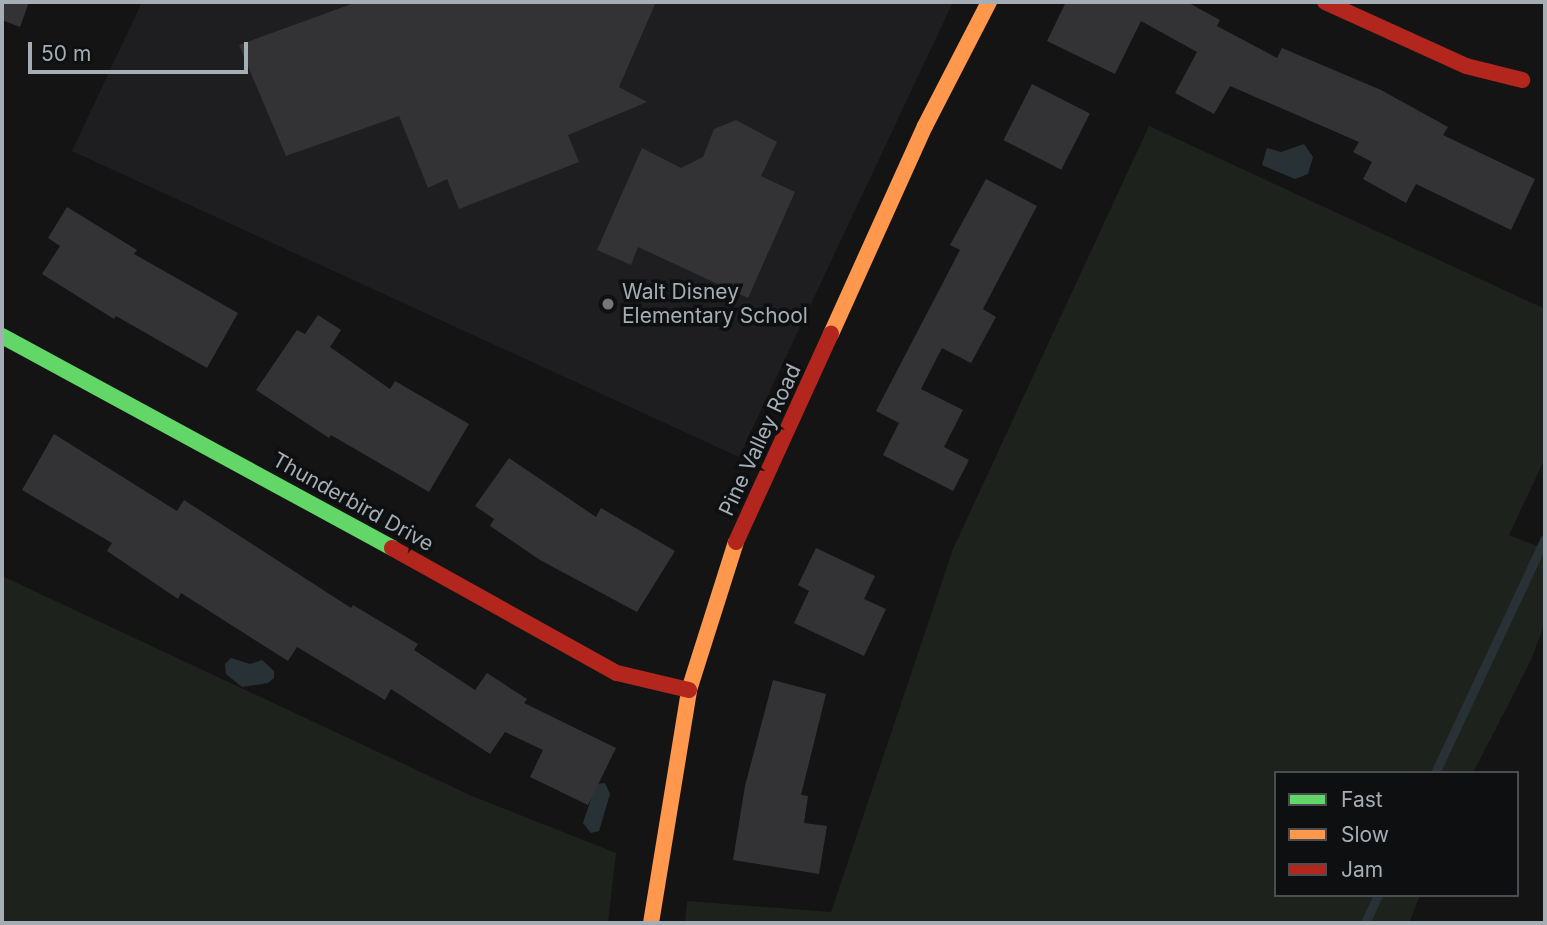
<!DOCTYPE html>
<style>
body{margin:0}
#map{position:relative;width:1547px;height:925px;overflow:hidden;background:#141414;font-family:Inter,sans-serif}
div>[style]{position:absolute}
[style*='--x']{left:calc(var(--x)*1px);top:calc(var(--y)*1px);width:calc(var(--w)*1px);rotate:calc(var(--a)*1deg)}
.built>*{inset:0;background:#1e1e20}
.green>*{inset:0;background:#1d231c}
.water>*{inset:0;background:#283236}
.stream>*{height:9px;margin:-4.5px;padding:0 4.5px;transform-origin:4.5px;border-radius:4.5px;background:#283236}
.building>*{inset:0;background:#333335;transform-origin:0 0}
.fast>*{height:16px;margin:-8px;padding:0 8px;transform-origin:8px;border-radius:8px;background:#63d668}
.slow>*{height:16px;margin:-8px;padding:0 8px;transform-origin:8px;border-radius:8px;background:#ff974d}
.jam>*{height:16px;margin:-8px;padding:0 8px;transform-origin:8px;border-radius:8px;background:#b3261e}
.dots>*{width:19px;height:19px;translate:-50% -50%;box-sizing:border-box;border:4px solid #0e0f10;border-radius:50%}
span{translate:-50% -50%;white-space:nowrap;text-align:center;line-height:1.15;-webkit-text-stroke:7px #0e0f10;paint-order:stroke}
.poi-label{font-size:21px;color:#a5adb5}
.left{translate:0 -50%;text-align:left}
.street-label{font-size:21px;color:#a5adb5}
.frame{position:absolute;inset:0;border:4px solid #a5adb5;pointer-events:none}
.legend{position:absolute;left:1274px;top:771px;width:245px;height:126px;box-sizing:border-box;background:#0e0f10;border:2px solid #4a4e52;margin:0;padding:9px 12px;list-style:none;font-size:21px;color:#a5adb5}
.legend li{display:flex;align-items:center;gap:14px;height:35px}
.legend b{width:35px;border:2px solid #4a4e52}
.scale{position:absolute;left:28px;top:42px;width:220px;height:32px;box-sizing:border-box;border:4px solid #a5adb5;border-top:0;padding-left:9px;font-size:21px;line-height:24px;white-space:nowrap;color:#a5adb5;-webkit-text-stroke:5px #0e0f10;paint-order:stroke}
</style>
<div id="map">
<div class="built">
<i style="clip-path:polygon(142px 2px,953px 2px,739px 457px,72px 151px)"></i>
</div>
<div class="green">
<i style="clip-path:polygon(1149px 126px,1545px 309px,1545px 458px,1509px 535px,1536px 546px,1545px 544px,1545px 622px,1531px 660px,1473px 773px,1276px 773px,1276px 895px,1420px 895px,1409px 923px,685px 923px,687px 901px,831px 912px,953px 549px)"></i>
<i style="clip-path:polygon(2px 576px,472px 796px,616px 853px,608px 923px,2px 923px)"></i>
</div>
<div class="water">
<i style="clip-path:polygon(1304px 144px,1313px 157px,1308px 174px,1295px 179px,1262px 165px,1267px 148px,1281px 152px)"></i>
<i style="clip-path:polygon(231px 658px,250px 664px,262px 660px,274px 671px,274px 678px,268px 683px,242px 687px,226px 674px,225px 664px)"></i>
<i style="clip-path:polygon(605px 783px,610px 794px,599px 831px,591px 833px,583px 823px,596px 784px)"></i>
</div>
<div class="stream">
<i style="--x:1435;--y:773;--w:259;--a:-64.9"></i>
<i style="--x:1365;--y:923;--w:31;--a:-65"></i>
</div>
<div class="building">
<i style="clip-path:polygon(2px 2px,29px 2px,20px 27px,2px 20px)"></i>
<i style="clip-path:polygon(357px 2px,656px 2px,619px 87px,647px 102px,568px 135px,579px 162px,459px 209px,447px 179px,428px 188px,399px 116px,286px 156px,239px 45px)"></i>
<i style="clip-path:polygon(1066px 2px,1187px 2px,1220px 20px,1217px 26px,1277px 58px,1282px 48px,1381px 90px,1448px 127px,1443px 135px,1535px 179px,1511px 230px,1416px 184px,1406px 203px,1363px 179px,1372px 162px,1353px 152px,1359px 142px,1230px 86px,1214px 114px,1175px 93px,1197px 52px,1141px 21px,1115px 74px,1047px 41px)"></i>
<i style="left:1032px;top:84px;width:65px;height:63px;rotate:27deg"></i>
<i style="clip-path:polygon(736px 120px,777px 142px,761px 176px,795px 192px,748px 298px,638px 247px,631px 265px,597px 250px,642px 148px,681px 168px,703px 157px,714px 129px)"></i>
<i style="clip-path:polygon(986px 179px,1037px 206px,983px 309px,996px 317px,971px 363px,942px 348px,921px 389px,963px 410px,944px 447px,969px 460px,953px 491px,883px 455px,899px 423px,876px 411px,960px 250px,950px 245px)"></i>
<i style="clip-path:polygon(67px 207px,137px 250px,134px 254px,238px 313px,207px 368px,116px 316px,114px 319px,42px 274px,60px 246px,48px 238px)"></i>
<i style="clip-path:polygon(318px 315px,341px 330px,330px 347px,390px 389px,395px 381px,469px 424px,429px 492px,331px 435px,329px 438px,256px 390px,297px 330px,305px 334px)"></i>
<i style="clip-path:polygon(54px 434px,177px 511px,184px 500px,351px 608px,353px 605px,418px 644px,414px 650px,475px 690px,487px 673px,527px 699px,524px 703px,616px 748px,588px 805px,530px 777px,543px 750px,505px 732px,490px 754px,391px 689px,385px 700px,297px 647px,288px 661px,181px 593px,178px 599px,107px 551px,112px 543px,22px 490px)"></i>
<i style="clip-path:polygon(509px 458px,596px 517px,601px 508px,675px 551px,637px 612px,540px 560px,490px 526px,494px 519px,475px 506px)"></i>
<i style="clip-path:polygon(816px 548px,875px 576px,864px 599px,886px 609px,864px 656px,794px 623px,809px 591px,798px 585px)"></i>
<i style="clip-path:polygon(773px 680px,826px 694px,801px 795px,808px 796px,804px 823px,827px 826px,819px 874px,733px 860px,745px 786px)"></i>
</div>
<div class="fast">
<i style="--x:2;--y:336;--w:444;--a:28.5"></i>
</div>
<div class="slow">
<i style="--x:831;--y:334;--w:228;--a:-65.7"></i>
<i style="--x:925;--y:126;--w:140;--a:-62.7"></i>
<i style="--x:651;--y:923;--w:236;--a:-80.7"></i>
<i style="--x:689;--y:690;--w:155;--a:-72.4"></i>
</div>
<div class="jam">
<i style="--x:1325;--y:2;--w:155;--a:24.4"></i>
<i style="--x:1466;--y:66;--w:58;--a:14"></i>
<i style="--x:736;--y:542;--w:229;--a:-65.5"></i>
<i style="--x:392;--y:548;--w:257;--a:29.1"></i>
<i style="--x:617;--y:673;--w:74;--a:13.3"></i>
</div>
<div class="dots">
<i style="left:608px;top:304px;background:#72777d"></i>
</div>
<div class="poi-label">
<span class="left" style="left:622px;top:304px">Walt Disney<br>Elementary School</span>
</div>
<div class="street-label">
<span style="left:760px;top:440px;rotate:-65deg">Pine Valley Road</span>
<span style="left:353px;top:502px;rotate:29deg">Thunderbird Drive</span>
</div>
<div class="frame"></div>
<ul class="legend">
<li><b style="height:9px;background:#63d668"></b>Fast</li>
<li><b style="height:9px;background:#ff974d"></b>Slow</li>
<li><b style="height:9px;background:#b3261e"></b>Jam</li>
</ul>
<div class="scale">50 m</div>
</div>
